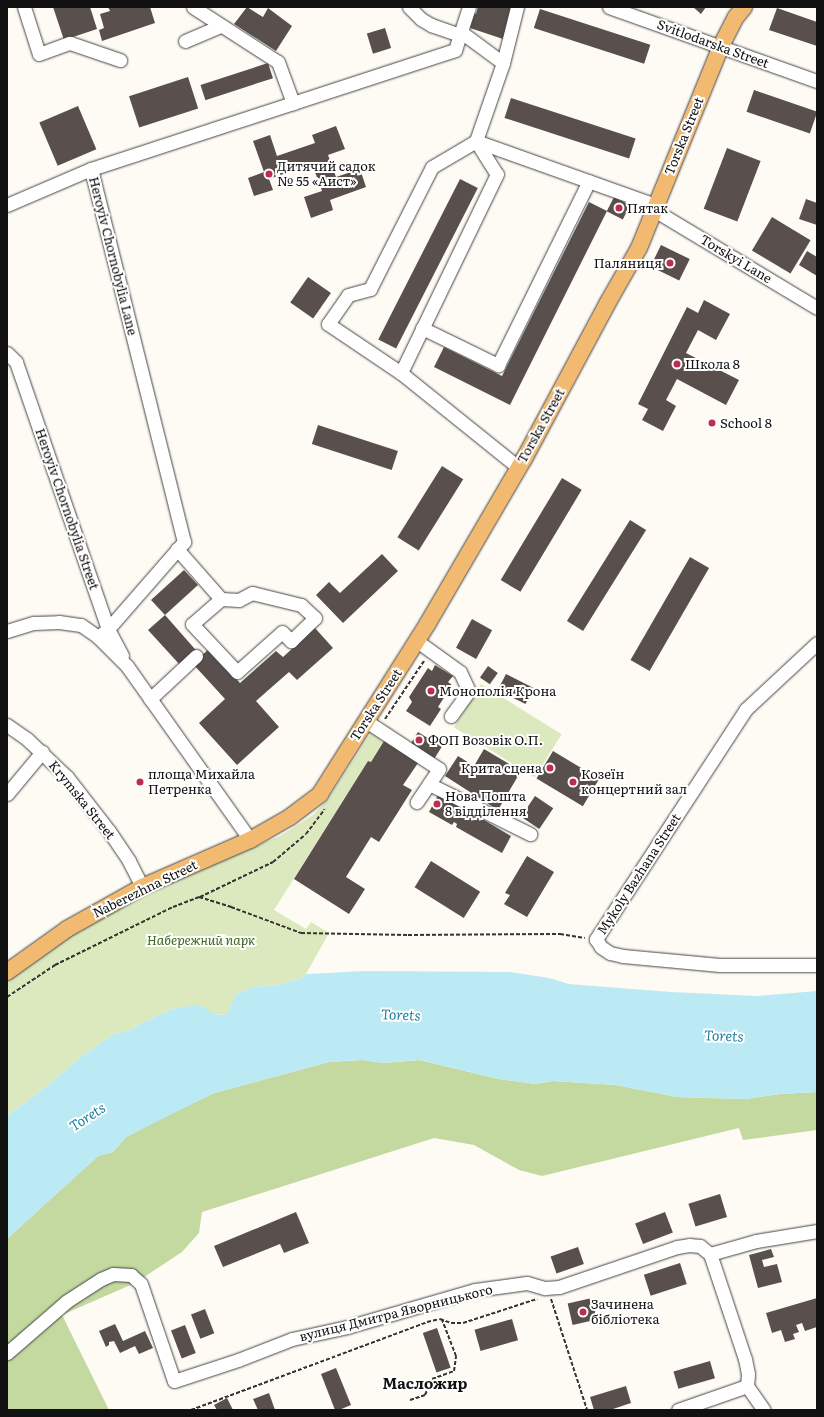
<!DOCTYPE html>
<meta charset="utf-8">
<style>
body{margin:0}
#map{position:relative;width:824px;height:1417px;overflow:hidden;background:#fefbf5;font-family:Literata,serif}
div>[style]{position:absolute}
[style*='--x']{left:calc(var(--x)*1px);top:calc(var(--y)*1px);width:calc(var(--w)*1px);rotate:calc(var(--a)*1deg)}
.green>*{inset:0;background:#dce9bf;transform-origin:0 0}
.forest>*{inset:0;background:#c4d99f}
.water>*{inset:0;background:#bbeaf4}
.building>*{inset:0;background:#59504d;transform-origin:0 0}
.path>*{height:2px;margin-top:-1px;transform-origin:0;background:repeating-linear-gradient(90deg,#333 0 4px,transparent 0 6px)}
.roads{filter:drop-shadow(0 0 1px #444) drop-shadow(0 0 1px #444)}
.minor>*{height:13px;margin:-6.5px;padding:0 6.5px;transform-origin:6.5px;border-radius:6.5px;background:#fff}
.major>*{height:16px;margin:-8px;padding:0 8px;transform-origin:8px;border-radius:8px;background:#f2ba71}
.dots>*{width:11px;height:11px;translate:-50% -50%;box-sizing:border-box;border:2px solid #fff;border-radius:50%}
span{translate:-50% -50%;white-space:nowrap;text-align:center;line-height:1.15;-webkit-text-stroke:4px #fff;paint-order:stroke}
.street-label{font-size:13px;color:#111}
.poi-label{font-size:13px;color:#111}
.left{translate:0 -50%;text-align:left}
.right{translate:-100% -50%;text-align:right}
.park-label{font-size:13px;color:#3e6722;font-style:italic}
.water-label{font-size:14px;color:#1e7f9f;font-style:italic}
.quarter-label{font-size:15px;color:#111;font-weight:700}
.frame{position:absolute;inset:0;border:8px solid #111;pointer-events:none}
</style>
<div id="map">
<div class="green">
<i style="left:481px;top:684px;width:95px;height:51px;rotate:32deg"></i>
<i style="clip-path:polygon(371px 733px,384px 741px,371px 762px,368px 761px,274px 910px,306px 929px,311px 922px,329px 933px,306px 974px,300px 979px,278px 985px,252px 987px,236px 995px,226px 1015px,213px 1014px,207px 1010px,175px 1008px,140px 1024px,131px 1030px,114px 1034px,81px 1057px,48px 1085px,7px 1116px,7px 980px,71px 933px,119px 906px,210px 864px,280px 836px,313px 815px,328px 799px)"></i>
</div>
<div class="forest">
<i style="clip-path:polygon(363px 1060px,384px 1063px,419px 1060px,499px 1079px,536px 1084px,553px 1081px,616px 1085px,677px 1097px,745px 1099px,780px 1094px,817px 1092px,817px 1130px,743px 1140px,739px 1128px,542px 1176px,519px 1170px,474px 1145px,434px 1138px,202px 1212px,199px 1233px,182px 1252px,135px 1283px,62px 1315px,109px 1410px,7px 1410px,7px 1239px,10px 1236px,98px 1156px,113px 1152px,126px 1137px,166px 1116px,214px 1093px,329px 1062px)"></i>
</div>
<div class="water">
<i style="clip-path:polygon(364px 971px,510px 972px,549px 978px,569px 984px,671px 992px,757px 996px,817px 991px,817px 1092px,780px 1094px,745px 1099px,677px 1097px,616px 1085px,553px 1081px,536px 1084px,499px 1079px,419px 1060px,384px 1063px,361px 1060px,329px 1062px,214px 1093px,126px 1137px,113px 1152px,98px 1156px,7px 1239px,7px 1116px,48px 1085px,81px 1057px,114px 1034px,131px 1030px,140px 1024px,175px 1008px,201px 1005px,213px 1014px,226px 1015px,236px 995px,252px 987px,278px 985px,300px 979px,306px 974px)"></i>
</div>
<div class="building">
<i style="clip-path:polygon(53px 7px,90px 7px,97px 29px,64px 40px)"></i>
<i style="clip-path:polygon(108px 7px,150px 7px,155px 23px,102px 41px,99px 30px,104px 28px,100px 14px,110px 11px)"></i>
<i style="clip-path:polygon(247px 7px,263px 17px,268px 8px,292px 26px,276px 51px,234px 24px)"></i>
<i style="clip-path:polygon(478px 7px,512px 8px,503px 39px,467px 27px,472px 12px,476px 14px)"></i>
<i style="clip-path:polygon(693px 7px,706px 7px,701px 14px)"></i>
<i style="clip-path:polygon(777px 8px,817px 22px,817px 46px,769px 30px)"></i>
<i style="left:540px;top:9px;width:116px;height:20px;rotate:18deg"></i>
<i style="left:385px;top:28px;width:21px;height:19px;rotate:73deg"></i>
<i style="left:268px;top:63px;width:16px;height:71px;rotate:72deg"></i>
<i style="left:188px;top:77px;width:33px;height:62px;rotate:72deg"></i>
<i style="left:754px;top:90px;width:67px;height:23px;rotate:19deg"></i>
<i style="left:511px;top:98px;width:131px;height:21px;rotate:18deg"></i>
<i style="left:78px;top:106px;width:47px;height:42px;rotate:67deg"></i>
<i style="clip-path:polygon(336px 126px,345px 149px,328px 155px,336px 177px,360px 169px,366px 187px,330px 200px,333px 210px,311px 218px,304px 197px,322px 191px,312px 164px,269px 179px,273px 190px,254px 196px,248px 178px,264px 172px,253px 141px,270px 135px,277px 156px,315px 143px,312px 135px)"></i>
<i style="left:727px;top:148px;width:36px;height:65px;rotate:21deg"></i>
<i style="left:460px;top:179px;width:20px;height:180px;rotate:27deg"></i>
<i style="left:614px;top:197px;width:18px;height:16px;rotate:27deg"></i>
<i style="clip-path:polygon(806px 199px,817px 203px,817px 225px,799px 219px)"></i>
<i style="clip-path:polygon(589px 202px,607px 211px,510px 405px,434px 367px,444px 347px,502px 376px)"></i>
<i style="left:772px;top:217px;width:45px;height:39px;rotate:31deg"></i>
<i style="left:661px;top:245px;width:32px;height:24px;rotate:26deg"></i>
<i style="clip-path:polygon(807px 251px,817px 257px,817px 276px,799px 265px)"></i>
<i style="left:308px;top:277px;width:28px;height:31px;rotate:35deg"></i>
<i style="clip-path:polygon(704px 300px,730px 314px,716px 340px,698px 330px,686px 353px,739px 380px,726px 405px,677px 379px,666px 400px,676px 406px,663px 431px,642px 420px,648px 409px,638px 404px,687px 307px,698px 313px)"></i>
<i style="left:318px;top:425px;width:84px;height:20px;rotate:18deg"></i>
<i style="left:442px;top:466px;width:25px;height:84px;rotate:32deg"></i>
<i style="left:562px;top:478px;width:23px;height:119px;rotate:31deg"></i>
<i style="left:630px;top:520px;width:19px;height:119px;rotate:32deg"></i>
<i style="clip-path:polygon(382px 554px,398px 571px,343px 623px,316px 595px,329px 582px,340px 593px)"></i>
<i style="left:690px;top:557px;width:22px;height:119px;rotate:30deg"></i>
<i style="clip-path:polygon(184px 570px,198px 585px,165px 615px,201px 656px,209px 649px,240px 683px,276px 651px,283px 657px,315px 628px,333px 648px,297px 680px,289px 672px,256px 701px,279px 727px,237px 765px,199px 723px,225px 699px,193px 664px,180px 665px,148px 630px,165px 615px,151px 600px)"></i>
<i style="left:472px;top:619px;width:23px;height:33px;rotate:29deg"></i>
<i style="clip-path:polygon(435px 665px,453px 676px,448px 682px,452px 685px,438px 707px,441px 709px,430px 726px,406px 711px,412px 702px,409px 697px,428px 668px,432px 671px)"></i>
<i style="left:488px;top:666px;width:12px;height:14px;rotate:35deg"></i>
<i style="left:506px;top:674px;width:31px;height:18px;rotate:27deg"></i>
<i style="left:418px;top:732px;width:28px;height:14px;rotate:32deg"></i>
<i style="clip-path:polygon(384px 741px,418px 763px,403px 785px,412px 790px,379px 842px,371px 837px,346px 877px,365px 889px,349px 914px,294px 879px,368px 761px,371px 762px)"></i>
<i style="clip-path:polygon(484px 749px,521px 771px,498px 810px,445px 776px,458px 756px,474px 766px)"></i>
<i style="left:553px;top:751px;width:54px;height:32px;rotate:31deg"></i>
<i style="clip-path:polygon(438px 795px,461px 808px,460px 811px,462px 812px,464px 808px,511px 836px,502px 853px,456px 827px,457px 824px,454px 822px,452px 825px,429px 812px)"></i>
<i style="left:535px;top:796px;width:22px;height:25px;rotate:34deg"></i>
<i style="clip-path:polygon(527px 856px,554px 872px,527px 917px,504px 904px,510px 895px,505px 893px)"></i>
<i style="left:431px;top:861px;width:58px;height:31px;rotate:32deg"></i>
<i style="left:720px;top:1194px;width:24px;height:33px;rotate:73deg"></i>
<i style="clip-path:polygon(296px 1212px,309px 1243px,284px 1253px,280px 1244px,223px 1267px,214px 1246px)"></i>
<i style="left:665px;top:1212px;width:22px;height:32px;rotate:69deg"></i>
<i style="left:578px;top:1247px;width:18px;height:29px;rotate:71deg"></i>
<i style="clip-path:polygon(771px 1249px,774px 1257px,762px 1260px,764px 1267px,777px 1264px,782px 1282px,758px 1288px,749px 1255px)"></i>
<i style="left:680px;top:1263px;width:22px;height:38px;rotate:72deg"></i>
<i style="left:592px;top:1298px;width:22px;height:25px;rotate:77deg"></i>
<i style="clip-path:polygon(817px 1298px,817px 1327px,805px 1331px,802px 1323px,796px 1325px,799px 1332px,793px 1334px,795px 1339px,785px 1342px,781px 1330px,772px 1333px,766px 1313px)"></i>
<i style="left:205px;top:1309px;width:26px;height:15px;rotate:69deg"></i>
<i style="left:512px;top:1319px;width:22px;height:39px;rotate:74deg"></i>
<i style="clip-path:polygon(115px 1324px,123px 1341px,145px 1331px,153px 1348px,139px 1354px,135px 1346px,120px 1353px,114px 1341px,109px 1342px,109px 1345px,106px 1347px,99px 1331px)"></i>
<i style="left:185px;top:1325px;width:30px;height:15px;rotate:69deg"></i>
<i style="left:437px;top:1328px;width:42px;height:15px;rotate:71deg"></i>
<i style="left:710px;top:1361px;width:18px;height:38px;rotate:74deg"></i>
<i style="clip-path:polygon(336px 1368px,351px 1405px,339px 1410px,335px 1410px,321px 1374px)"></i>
<i style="clip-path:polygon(626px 1386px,631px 1403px,610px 1410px,594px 1410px,590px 1397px)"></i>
<i style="clip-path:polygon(269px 1393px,275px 1410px,258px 1410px,253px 1399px)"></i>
<i style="clip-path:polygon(227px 1398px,233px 1410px,217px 1410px,214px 1405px)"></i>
</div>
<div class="path">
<i style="--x:385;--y:719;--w:70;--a:-56.1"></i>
<i style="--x:200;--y:897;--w:81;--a:-25.6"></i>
<i style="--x:273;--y:862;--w:43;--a:-40.3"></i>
<i style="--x:306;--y:834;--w:31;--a:-53"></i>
<i style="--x:7;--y:997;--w:58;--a:-33.7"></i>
<i style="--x:55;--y:965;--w:131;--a:-26.2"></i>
<i style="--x:173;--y:907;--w:28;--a:-21"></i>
<i style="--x:199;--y:897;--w:34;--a:17"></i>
<i style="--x:231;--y:907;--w:75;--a:20.4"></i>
<i style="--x:301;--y:933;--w:107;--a:1.1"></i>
<i style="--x:408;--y:935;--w:152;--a:-0.4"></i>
<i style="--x:560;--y:934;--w:25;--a:9"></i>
<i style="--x:551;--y:1299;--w:117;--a:72"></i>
<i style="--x:410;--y:1400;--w:16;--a:-18"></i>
<i style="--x:425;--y:1395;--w:17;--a:-66"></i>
<i style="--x:432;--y:1379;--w:23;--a:-20"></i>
<i style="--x:454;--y:1371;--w:15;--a:-82"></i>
<i style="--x:456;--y:1356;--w:39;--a:-111"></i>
<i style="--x:191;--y:1410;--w:252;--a:-20.4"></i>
<i style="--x:427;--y:1322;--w:13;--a:-13"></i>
<i style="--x:440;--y:1319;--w:12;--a:20"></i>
<i style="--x:451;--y:1323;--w:12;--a:0"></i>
<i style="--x:463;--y:1323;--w:78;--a:-18"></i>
</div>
<div class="roads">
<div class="minor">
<i style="--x:24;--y:7;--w:49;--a:72.3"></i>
<i style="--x:39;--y:54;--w:33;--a:-20"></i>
<i style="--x:70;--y:43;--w:53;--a:18.8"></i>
<i style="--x:193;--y:7;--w:101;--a:32.9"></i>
<i style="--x:278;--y:62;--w:44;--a:69.9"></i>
<i style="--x:409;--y:7;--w:17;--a:45"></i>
<i style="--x:421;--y:19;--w:12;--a:31"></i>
<i style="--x:431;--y:25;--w:31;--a:19"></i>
<i style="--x:609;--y:7;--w:221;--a:19.6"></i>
<i style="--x:461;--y:32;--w:52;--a:36.4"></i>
<i style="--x:503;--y:63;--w:83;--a:109.1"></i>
<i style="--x:476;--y:141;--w:191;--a:19.6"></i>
<i style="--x:185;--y:41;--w:39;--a:-23"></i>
<i style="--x:503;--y:63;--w:58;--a:-76"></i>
<i style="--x:7;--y:205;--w:91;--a:-23.2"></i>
<i style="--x:654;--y:210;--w:190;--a:31"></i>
<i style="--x:422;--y:328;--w:85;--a:26"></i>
<i style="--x:498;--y:365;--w:205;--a:-63.7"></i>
<i style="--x:7;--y:353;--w:13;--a:45"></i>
<i style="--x:16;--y:362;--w:282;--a:71"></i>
<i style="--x:108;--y:629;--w:30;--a:62"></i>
<i style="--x:401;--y:373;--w:88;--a:-146.1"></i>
<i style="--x:328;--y:324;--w:35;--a:-55"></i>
<i style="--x:348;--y:295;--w:23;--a:-15"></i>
<i style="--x:370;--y:289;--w:137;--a:-63.1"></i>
<i style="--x:432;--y:167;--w:51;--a:-30.6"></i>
<i style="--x:476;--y:141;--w:39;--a:58"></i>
<i style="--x:497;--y:174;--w:221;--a:115.8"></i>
<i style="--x:401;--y:373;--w:151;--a:38.8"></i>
<i style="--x:177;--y:549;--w:67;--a:48.7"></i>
<i style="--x:221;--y:599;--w:38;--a:139"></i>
<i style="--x:192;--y:624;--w:66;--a:46.8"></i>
<i style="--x:237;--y:672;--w:60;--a:-41.6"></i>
<i style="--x:282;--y:632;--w:13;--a:45"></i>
<i style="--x:291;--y:641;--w:33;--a:-44"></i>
<i style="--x:315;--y:618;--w:19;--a:-137"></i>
<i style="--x:301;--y:605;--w:50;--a:-166.2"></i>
<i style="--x:252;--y:593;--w:15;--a:152"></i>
<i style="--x:239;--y:600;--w:18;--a:-177"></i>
<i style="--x:7;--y:631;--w:28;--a:-17"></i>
<i style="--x:34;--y:623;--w:25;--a:-2"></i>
<i style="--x:59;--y:622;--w:22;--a:8"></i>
<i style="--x:81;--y:625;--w:21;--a:35"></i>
<i style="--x:98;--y:637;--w:41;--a:45"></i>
<i style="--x:127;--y:666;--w:213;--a:54.7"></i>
<i style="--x:98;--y:637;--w:13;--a:-39"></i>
<i style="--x:108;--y:629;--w:116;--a:-48.9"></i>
<i style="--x:184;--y:542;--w:384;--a:-104"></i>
<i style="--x:91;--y:169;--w:383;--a:-18.1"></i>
<i style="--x:455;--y:50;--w:45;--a:-72"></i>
<i style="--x:417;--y:641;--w:53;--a:35.8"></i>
<i style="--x:460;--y:672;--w:21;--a:65"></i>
<i style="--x:469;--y:691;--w:31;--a:126"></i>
<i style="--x:817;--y:643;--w:97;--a:137.1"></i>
<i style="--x:746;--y:709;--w:275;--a:123.1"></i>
<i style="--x:596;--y:939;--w:9;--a:58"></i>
<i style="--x:601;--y:947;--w:11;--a:34"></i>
<i style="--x:610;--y:953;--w:13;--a:13"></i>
<i style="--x:623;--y:956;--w:97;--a:5.3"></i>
<i style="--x:720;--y:965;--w:97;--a:0"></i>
<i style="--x:150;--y:699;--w:63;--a:-43.1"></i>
<i style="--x:366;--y:721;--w:87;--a:33.3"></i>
<i style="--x:439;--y:769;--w:40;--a:124"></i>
<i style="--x:7;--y:725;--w:24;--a:35"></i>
<i style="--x:27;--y:739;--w:55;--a:43.5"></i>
<i style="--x:67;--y:777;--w:68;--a:52.1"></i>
<i style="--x:109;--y:831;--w:36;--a:56"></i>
<i style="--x:129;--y:861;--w:29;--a:63"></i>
<i style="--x:429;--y:784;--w:113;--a:26.3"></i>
<i style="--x:7;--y:794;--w:55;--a:-50.2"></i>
<i style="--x:710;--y:1254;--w:48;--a:-15.8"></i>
<i style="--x:756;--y:1241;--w:62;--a:-9.3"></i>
<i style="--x:7;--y:1353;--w:79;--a:-40.9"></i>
<i style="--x:67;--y:1301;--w:40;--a:-32.9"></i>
<i style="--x:101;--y:1279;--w:13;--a:-23"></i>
<i style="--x:113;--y:1274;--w:18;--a:3"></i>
<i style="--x:131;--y:1275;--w:13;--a:42"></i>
<i style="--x:141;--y:1284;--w:102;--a:71.2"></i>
<i style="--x:174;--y:1381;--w:67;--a:-18.2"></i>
<i style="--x:238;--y:1360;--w:58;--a:-21.3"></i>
<i style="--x:292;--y:1339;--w:56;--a:-12.3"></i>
<i style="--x:347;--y:1327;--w:133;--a:-16.1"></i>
<i style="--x:475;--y:1290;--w:52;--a:-7.7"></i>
<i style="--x:527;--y:1283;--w:19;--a:16"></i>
<i style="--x:545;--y:1288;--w:14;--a:-4"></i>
<i style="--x:559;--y:1287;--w:125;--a:-18.7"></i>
<i style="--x:677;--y:1247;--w:12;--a:-9"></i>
<i style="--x:689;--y:1245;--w:11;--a:5"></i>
<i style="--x:700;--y:1246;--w:13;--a:39"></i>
<i style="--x:747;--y:1386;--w:29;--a:55"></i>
<i style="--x:678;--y:1410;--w:73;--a:-19.2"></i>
<i style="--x:747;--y:1386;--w:12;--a:-85"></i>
<i style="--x:748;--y:1374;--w:15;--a:-101"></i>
<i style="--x:745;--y:1359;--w:111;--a:-108.4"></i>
</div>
<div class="major">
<i style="--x:7;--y:972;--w:74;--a:-35.6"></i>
<i style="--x:67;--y:929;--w:86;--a:-29.2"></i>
<i style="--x:142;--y:887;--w:118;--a:-23.5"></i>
<i style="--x:250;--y:840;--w:46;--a:-29.9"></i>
<i style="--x:290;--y:817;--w:38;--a:-37"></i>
<i style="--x:320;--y:794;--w:202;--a:-57.7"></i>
<i style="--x:428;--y:623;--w:190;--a:-59.7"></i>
<i style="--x:524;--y:459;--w:176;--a:-61.8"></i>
<i style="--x:607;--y:304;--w:64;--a:-60.3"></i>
<i style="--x:639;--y:248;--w:218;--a:-67.9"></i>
<i style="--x:721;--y:46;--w:33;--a:-63"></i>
<i style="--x:736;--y:17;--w:13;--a:-51"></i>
</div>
</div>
<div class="dots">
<i style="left:269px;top:174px;background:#bc2d4f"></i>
<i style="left:619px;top:208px;background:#bc2d4f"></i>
<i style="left:670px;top:263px;background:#bc2d4f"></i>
<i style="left:677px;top:364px;background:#bc2d4f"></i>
<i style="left:712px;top:423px;background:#bc2d4f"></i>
<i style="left:431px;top:691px;background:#bc2d4f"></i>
<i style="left:419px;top:740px;background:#bc2d4f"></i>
<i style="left:550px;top:768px;background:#bc2d4f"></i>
<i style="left:140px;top:782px;background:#bc2d4f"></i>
<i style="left:573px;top:782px;background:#bc2d4f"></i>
<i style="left:437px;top:804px;background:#bc2d4f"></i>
<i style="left:583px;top:1312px;background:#bc2d4f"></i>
</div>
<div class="street-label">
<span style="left:713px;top:44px;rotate:20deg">Svitlodarska Street</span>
<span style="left:684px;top:136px;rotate:-68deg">Torska Street</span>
<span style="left:113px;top:256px;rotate:76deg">Heroyiv Chornobylia Lane</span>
<span style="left:736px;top:259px;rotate:31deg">Torskyi Lane</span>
<span style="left:541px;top:426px;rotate:-61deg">Torska Street</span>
<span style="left:67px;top:509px;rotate:71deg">Heroyiv Chornobylia Street</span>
<span style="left:376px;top:705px;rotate:-57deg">Torska Street</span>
<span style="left:82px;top:800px;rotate:51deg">Krymska Street</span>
<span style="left:639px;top:874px;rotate:-57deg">Mykoly Bazhana Street</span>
<span style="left:145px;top:889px;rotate:-26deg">Naberezhna Street</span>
<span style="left:396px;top:1313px;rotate:-14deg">вулиця Дмитра Яворницького</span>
</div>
<div class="poi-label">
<span class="left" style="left:277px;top:174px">Дитячий садок<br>№ 55 «Аист»</span>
<span class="left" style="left:627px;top:208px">Пятак</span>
<span class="right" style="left:662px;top:263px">Паляниця</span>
<span class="left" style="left:685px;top:364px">Школа 8</span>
<span class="left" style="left:720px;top:423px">School 8</span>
<span class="left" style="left:439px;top:691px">Монополія Крона</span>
<span class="left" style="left:428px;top:740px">ФОП Возовік О.П.</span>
<span class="right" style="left:542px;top:768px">Крита сцена</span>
<span class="left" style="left:148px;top:782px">площа Михайла<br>Петренка</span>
<span class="left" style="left:581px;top:782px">Козеїн<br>концертний зал</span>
<span class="left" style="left:445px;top:804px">Нова Пошта<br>8 відділення</span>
<span class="left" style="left:591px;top:1312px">Зачинена<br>бібліотека</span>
</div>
<div class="park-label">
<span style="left:201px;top:940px">Набережний парк</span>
</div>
<div class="water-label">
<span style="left:401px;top:1014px;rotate:2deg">Torets</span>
<span style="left:724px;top:1035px;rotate:2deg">Torets</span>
<span style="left:87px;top:1116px;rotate:-33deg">Torets</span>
</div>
<div class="quarter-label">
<span style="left:425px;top:1383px">Масложир</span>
</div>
<div class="frame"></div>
</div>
